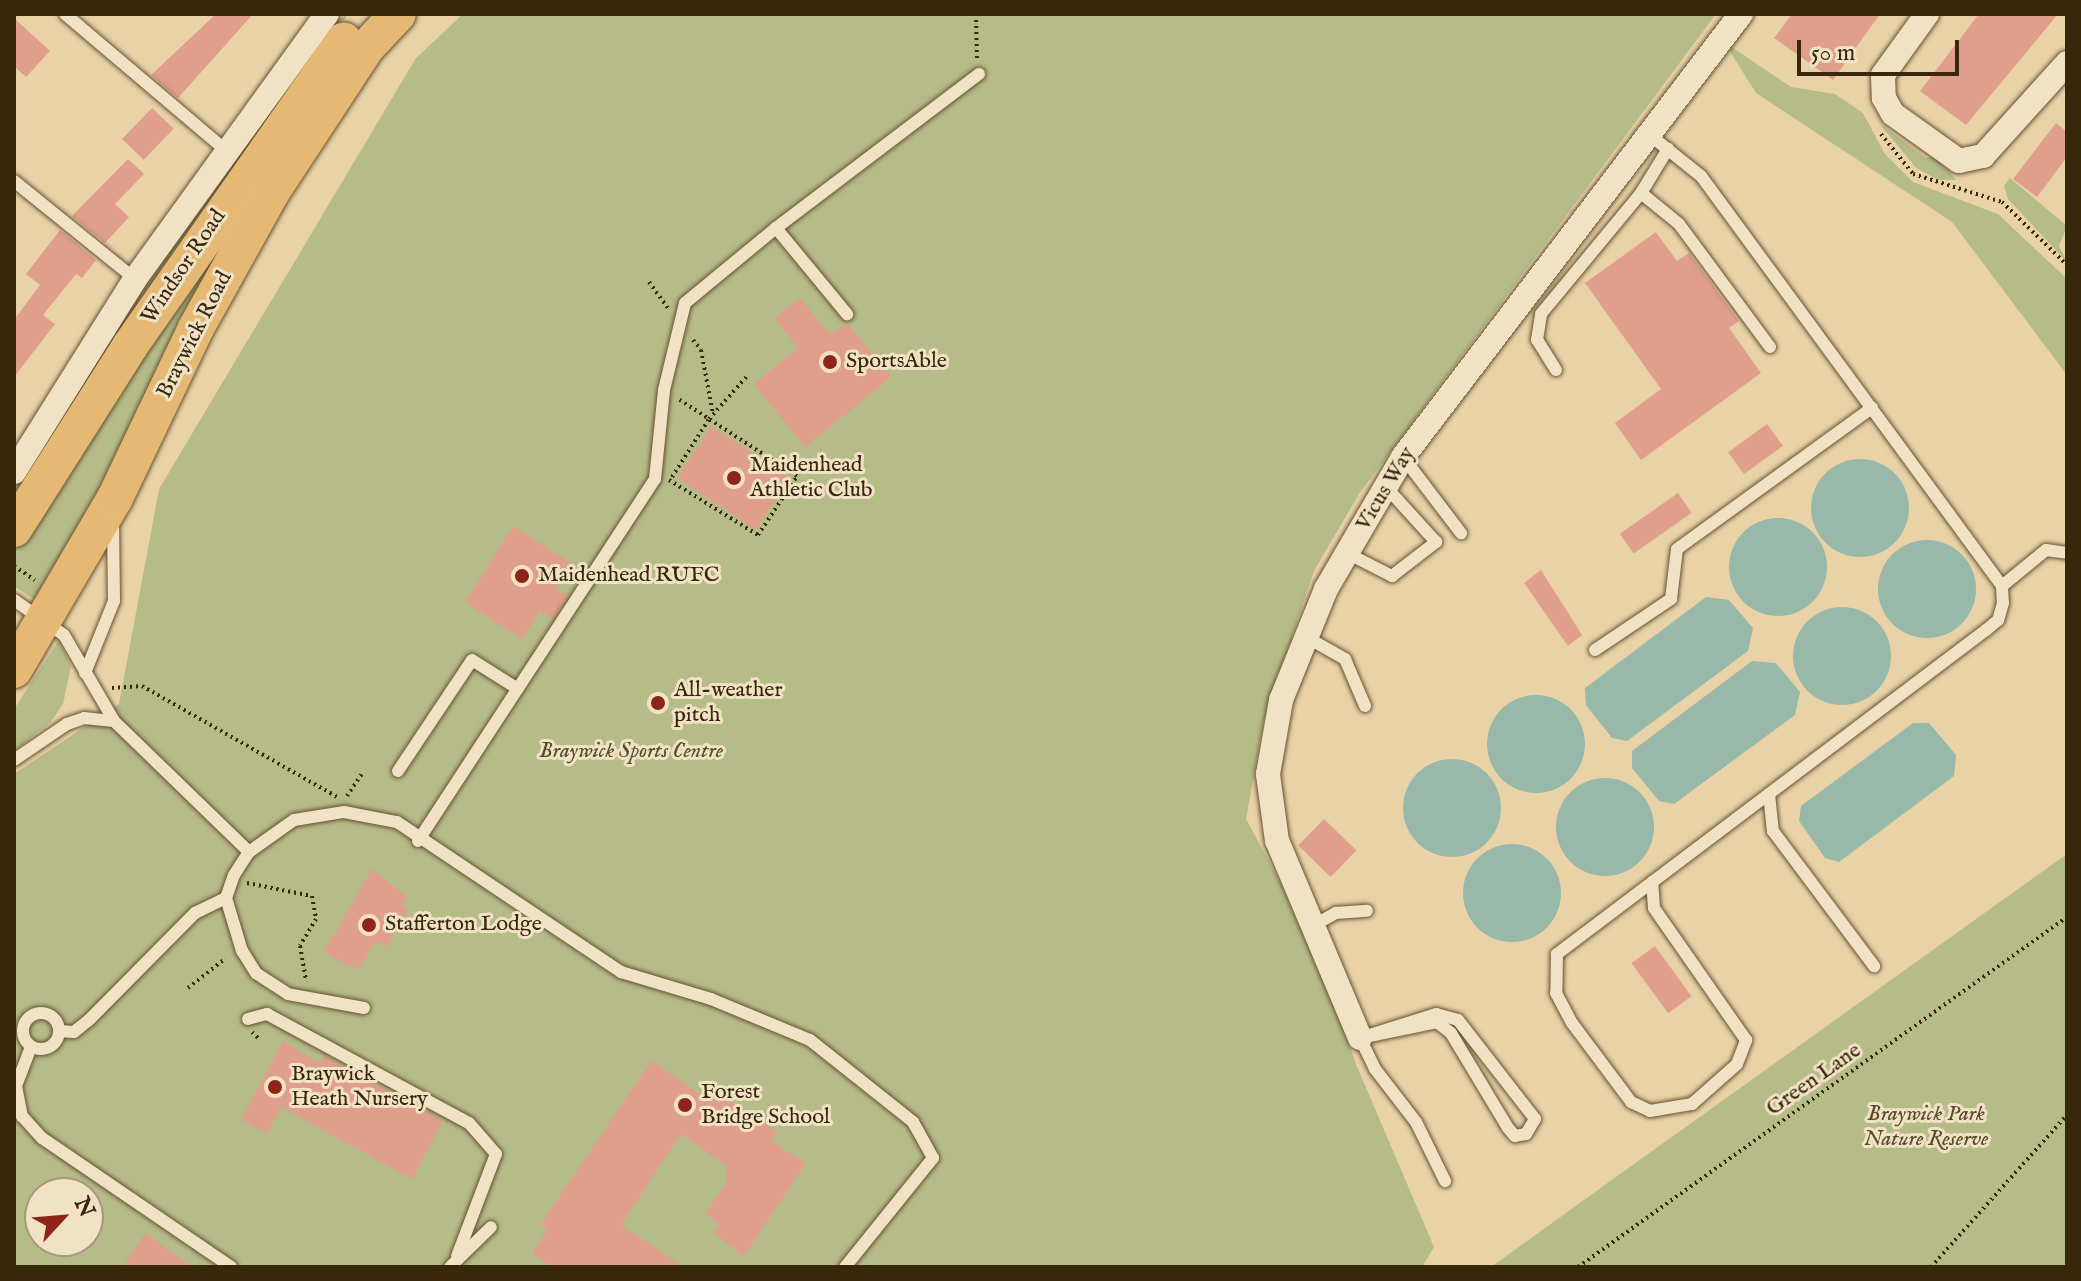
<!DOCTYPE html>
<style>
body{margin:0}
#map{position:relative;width:2081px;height:1281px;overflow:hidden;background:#ead2a7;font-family:"IM FELL English",serif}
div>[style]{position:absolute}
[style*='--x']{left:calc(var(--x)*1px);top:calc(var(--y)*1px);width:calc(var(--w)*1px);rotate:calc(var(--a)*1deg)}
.green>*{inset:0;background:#b6bc88}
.water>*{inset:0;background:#98b8a9}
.round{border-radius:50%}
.building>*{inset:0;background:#e09e8c;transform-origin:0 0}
.path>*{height:4px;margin-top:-2px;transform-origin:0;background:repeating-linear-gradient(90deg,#39270b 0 2px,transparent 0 6px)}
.roads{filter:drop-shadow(0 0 2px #655232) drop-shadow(0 0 2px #655232)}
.service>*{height:12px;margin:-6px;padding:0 6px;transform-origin:6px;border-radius:6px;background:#f1e2c6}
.service>.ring{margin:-6px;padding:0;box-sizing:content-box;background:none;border:12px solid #f1e2c6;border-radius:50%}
.minor>*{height:24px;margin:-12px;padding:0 12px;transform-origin:12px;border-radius:12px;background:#f1e2c6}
.primary>*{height:36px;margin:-18px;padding:0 18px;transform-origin:18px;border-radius:18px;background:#e5b974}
.dots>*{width:22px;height:22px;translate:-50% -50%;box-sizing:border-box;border:4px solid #f1e2c6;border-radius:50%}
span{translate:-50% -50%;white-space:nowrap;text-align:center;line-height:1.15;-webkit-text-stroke:6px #f1e2c6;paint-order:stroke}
.street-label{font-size:22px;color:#39270b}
.poi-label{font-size:22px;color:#39270b}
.left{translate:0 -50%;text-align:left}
.park-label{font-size:22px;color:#584c2a;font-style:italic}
.frame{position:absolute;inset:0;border:16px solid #39270b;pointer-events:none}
.north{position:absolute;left:24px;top:1177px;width:80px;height:80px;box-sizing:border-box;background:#f1e2c6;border:2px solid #a7977b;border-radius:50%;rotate:64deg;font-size:22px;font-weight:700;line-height:32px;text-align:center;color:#39270b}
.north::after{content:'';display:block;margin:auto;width:28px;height:36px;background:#8f2418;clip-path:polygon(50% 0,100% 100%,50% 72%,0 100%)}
.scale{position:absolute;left:1797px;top:40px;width:162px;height:36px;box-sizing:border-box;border:4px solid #39270b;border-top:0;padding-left:10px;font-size:24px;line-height:28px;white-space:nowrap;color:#39270b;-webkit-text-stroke:6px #f1e2c6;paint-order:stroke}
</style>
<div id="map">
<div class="green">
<i style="clip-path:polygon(348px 14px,141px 304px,14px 510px,14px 488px,135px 298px,331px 23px)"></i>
<i style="clip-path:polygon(evenodd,463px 14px,1716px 14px,1359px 494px,1314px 571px,1263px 723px,1246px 819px,1313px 943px,1356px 1064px,1434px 1247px,1422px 1267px,14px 1267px,14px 774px,119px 704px,159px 489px,416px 58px,463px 14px,40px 1193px,88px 1193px,88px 1241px,40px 1241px,40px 1193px)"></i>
<i style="clip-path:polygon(1724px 42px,1791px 87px,1835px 94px,1863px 113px,1885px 154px,1913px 182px,1998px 214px,2067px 279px,2067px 375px,1952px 222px,1756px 93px)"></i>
<i style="clip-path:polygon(322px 93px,41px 604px,14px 586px,14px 552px,127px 372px)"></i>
<i style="clip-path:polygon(1879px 123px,1926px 158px,1937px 156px,1956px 180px,1938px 180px,1916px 168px)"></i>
<i style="clip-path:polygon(2010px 178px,2067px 226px,2059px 246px,2067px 262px,2008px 199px,2004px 186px)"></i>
<i style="clip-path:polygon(59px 640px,71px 666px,63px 704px,50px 723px,14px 751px,14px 709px)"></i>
<i style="clip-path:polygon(2067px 854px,2067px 1267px,1491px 1267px,1620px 1174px)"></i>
</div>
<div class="water">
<i class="round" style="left:1811px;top:459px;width:98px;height:98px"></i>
<i class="round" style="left:1729px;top:518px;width:98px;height:98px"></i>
<i class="round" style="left:1878px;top:540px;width:98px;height:98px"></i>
<i style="clip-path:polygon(1706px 597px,1729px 600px,1753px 628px,1748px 651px,1627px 741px,1612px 738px,1586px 705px,1585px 688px)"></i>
<i class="round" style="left:1793px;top:607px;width:98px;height:98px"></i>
<i style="clip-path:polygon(1752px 661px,1776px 663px,1800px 692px,1795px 715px,1674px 804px,1659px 801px,1632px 768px,1632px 751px)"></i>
<i class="round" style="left:1487px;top:695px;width:98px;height:98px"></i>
<i style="clip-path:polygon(1913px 723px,1929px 723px,1956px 755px,1954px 776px,1839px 862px,1825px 858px,1799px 821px,1801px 806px)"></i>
<i class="round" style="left:1403px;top:759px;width:98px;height:98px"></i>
<i class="round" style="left:1556px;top:778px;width:98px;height:98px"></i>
<i class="round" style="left:1463px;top:844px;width:98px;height:98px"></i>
</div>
<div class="building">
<i style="clip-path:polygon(216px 14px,253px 14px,178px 98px,151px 75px)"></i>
<i style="clip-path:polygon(1792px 14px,1880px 14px,1833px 80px,1774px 38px)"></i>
<i style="clip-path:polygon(1979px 14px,2058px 14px,1966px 125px,1920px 91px)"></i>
<i style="clip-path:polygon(14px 18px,50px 51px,26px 77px,14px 66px)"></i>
<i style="left:152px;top:108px;width:30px;height:43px;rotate:44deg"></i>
<i style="clip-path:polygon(2056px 123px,2067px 132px,2067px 157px,2037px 197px,2013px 179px)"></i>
<i style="clip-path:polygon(128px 159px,144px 174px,115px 204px,129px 217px,105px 243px,72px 216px)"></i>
<i style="clip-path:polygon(60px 230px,96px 260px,82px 278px,76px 274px,43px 315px,55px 324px,14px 377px,14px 320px,40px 285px,26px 274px)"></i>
<i style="clip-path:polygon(1656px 232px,1677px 261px,1689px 253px,1739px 321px,1729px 328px,1761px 373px,1641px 460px,1615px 423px,1661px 389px,1585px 283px)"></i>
<i style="clip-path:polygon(800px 298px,830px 334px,847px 323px,891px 377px,805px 447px,754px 384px,798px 348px,774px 318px)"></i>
<i style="left:1767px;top:424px;width:27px;height:48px;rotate:54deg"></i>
<i style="left:712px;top:426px;width:94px;height:62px;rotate:34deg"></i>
<i style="left:1678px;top:493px;width:24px;height:71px;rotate:55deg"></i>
<i style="clip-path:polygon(513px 526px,571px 563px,555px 588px,568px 596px,553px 619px,540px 611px,522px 639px,465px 602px)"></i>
<i style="clip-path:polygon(1541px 570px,1582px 635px,1568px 646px,1524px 583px)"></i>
<i style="left:1324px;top:819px;width:45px;height:37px;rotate:44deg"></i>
<i style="clip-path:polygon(372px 869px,407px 897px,402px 906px,408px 909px,386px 947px,375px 941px,360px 968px,349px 966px,324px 952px)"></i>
<i style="left:1655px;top:946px;width:62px;height:29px;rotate:54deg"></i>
<i style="clip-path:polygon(283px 1041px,320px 1064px,324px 1056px,443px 1121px,412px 1179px,281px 1107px,267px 1134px,241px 1120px)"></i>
<i style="clip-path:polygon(652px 1060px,704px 1098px,712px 1089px,777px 1132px,771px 1141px,806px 1163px,744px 1256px,713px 1233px,719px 1224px,705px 1214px,726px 1184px,727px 1167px,681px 1134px,621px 1225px,684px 1267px,551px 1267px,532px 1253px,547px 1230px,541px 1224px)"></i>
<i style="clip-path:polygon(145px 1233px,193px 1267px,123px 1267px)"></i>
</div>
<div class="path">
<i style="--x:976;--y:14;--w:46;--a:88.8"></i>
<i style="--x:1881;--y:134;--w:51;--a:51.3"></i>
<i style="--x:1913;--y:174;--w:93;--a:17.5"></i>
<i style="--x:2002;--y:202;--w:91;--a:44.1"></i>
<i style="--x:649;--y:282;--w:32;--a:54"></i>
<i style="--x:693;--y:340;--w:13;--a:51"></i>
<i style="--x:701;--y:350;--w:65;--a:79.4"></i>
<i style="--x:672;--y:477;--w:69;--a:-57.5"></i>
<i style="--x:709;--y:419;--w:57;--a:-48.5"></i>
<i style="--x:669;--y:480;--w:105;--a:31.7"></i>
<i style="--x:758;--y:535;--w:71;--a:-56.5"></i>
<i style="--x:797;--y:476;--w:140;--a:-147"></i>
<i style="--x:14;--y:566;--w:25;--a:34"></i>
<i style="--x:112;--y:688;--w:30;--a:-4"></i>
<i style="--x:142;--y:686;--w:224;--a:29.6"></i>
<i style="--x:347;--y:796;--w:29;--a:-56"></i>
<i style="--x:247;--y:883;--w:66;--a:11.3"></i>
<i style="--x:312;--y:896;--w:23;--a:80"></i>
<i style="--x:316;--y:919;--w:31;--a:121"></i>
<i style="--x:300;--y:946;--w:36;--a:80"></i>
<i style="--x:188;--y:988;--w:48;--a:-38.3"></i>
<i style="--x:252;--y:1032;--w:11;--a:45"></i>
<i style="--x:1578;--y:1267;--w:601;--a:-35.59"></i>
<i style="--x:1931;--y:1267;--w:204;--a:-48.2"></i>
</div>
<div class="roads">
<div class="service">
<i style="--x:65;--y:14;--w:215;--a:40.3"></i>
<i style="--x:1651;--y:136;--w:64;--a:38.7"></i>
<i style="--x:1701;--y:176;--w:509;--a:53.72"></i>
<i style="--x:2002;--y:586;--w:17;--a:87"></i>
<i style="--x:2003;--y:603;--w:18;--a:106"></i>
<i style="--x:1998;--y:620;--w:16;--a:140"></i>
<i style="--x:1986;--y:630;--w:538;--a:142.94"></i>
<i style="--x:1557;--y:954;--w:39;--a:91"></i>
<i style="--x:1556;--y:993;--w:34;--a:62"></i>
<i style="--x:1572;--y:1023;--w:99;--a:53.2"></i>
<i style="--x:1631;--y:1102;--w:21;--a:25"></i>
<i style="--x:1650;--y:1111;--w:43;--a:-9.5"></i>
<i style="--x:1692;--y:1104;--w:60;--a:-41.6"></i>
<i style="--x:1737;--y:1064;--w:26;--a:-69"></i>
<i style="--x:1746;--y:1040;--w:161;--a:-124.9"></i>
<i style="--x:1654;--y:908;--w:26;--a:-94"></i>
<i style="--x:14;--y:181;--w:156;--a:39"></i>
<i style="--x:1641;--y:193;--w:49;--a:39.2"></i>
<i style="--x:1679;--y:224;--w:153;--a:53.5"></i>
<i style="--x:776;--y:228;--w:255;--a:-37.2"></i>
<i style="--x:1556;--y:370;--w:36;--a:-122"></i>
<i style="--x:1537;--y:340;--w:26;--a:-81"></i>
<i style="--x:1541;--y:314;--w:157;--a:-50.4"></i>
<i style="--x:1641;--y:193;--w:52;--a:-58.5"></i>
<i style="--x:1403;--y:457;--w:96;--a:52.7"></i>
<i style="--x:1347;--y:553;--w:51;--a:27.1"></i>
<i style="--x:1392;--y:576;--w:56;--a:-37.7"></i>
<i style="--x:1436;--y:542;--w:74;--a:-132.3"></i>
<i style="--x:2002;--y:586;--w:57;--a:-39.3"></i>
<i style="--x:2046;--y:550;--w:21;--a:8"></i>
<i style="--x:14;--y:600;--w:61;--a:35"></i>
<i style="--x:64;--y:635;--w:99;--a:59.8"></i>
<i style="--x:114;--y:721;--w:188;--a:44.1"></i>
<i style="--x:1308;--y:638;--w:43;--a:29.6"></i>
<i style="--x:1345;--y:659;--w:51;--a:66.9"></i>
<i style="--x:1595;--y:650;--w:92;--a:-33.9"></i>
<i style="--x:1671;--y:599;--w:50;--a:-83.2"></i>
<i style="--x:1677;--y:549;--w:241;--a:-35.9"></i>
<i style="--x:85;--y:673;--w:78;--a:-68.1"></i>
<i style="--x:114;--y:601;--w:80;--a:-90.7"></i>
<i style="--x:14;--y:760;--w:64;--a:-34.2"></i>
<i style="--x:67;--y:724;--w:18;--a:-19"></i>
<i style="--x:84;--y:718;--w:30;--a:6"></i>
<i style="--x:398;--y:771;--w:133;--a:-56.3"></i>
<i style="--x:472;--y:660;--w:54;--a:32.2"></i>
<i style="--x:1769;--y:794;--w:37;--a:84"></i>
<i style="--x:1773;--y:831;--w:169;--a:53.2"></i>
<i style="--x:418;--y:841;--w:433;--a:-56.8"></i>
<i style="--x:655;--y:479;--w:89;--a:-84.2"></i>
<i style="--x:664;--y:390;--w:89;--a:-76.4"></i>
<i style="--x:685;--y:303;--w:118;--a:-39.5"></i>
<i style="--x:776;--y:228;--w:112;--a:50.5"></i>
<i style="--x:1316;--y:924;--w:23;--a:-29"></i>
<i style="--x:1336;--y:913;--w:31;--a:-4"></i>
<i style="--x:364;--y:1008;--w:77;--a:-169.6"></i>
<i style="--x:288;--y:994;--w:38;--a:-147"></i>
<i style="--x:256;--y:973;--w:26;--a:-122"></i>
<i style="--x:242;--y:951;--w:55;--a:-106.8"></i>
<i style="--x:226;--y:898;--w:24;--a:-71"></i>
<i style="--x:234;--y:875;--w:27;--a:-57"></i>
<i style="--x:249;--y:852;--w:55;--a:-35.4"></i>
<i style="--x:294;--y:820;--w:51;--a:-9.1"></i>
<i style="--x:344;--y:812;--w:54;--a:10.7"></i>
<i style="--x:397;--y:822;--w:270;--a:33.8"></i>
<i style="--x:621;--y:972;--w:94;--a:16.7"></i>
<i style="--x:711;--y:999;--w:107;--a:22.5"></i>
<i style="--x:810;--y:1040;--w:132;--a:38.5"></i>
<i style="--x:913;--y:1122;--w:41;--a:60.9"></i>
<i style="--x:933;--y:1158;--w:140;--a:128.9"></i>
<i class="ring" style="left:23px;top:1013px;width:24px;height:24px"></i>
<i style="--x:1436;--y:1014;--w:23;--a:15"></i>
<i style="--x:1458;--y:1020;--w:125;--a:52.1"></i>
<i style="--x:1535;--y:1119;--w:17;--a:121"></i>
<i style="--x:1526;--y:1134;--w:11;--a:170"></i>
<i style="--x:1515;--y:1136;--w:11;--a:-131"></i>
<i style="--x:1508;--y:1128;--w:111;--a:-121"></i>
<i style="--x:1451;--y:1033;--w:18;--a:-142"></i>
<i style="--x:1437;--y:1022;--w:79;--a:168.3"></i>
<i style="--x:1360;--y:1038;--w:80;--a:-17.5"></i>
<i style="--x:248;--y:1019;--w:20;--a:-15"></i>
<i style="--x:267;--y:1014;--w:230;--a:28.4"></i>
<i style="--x:469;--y:1123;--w:41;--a:48.9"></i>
<i style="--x:496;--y:1154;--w:109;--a:110.9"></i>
<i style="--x:59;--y:1031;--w:15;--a:4"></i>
<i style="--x:74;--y:1032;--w:19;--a:-39"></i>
<i style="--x:89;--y:1020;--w:151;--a:-45.3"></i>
<i style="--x:195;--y:913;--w:34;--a:-26"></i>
<i style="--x:1360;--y:1038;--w:34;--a:64"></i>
<i style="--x:1375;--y:1069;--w:67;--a:52.3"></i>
<i style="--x:1416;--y:1122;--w:66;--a:63.8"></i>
<i style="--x:31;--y:1047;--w:42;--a:111"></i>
<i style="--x:16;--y:1086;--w:31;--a:79"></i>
<i style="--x:22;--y:1116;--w:30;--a:48"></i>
<i style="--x:42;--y:1138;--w:229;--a:34.3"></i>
<i style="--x:450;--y:1267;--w:57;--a:-44.3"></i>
</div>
<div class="minor">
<i style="--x:1927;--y:14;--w:75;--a:125.8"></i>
<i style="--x:1883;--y:75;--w:23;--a:88"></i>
<i style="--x:1884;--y:98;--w:18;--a:61"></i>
<i style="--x:1893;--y:114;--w:81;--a:35.5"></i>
<i style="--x:1959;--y:161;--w:25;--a:-12"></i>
<i style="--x:1983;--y:156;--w:125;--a:-47.9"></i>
<i style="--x:14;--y:472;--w:228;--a:-57.9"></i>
<i style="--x:135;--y:279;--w:327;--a:-54.1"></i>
<i style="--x:1360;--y:1038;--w:214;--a:-112.8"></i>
<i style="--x:1277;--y:841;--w:68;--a:-97.7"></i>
<i style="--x:1268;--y:774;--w:75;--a:-80"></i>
<i style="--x:1281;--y:700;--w:120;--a:-67.9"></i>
<i style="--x:1326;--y:589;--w:153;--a:-59.7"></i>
<i style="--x:1403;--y:457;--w:557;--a:-52.66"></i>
</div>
<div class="primary">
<i style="--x:14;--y:529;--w:217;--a:-57.6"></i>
<i style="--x:130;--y:346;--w:373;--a:-55"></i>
<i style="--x:14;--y:670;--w:199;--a:-59.6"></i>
<i style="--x:115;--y:498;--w:188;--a:-64.5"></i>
<i style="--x:196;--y:328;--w:154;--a:-60.9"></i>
<i style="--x:271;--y:193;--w:175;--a:-56.7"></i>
<i style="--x:367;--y:47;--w:45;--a:-46.8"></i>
</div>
</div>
<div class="dots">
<i style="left:830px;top:362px;background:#8f2418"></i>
<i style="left:734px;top:478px;background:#8f2418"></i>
<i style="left:522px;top:576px;background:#8f2418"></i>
<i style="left:658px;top:703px;background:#8f2418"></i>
<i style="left:369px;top:925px;background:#8f2418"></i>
<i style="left:275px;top:1087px;background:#8f2418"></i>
<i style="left:685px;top:1105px;background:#8f2418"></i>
</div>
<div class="street-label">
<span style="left:184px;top:267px;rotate:-56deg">Windsor Road</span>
<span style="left:195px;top:335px;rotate:-63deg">Braywick Road</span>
<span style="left:1386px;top:489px;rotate:-59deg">Vicus Way</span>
<span style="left:1814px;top:1080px;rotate:-35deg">Green Lane</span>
</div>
<div class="poi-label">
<span class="left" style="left:846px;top:362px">SportsAble</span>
<span class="left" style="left:750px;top:478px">Maidenhead<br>Athletic Club</span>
<span class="left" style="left:538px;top:576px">Maidenhead RUFC</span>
<span class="left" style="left:674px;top:703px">All-weather<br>pitch</span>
<span class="left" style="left:385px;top:925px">Stafferton Lodge</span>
<span class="left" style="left:291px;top:1087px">Braywick<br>Heath Nursery</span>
<span class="left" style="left:701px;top:1105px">Forest<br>Bridge School</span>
</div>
<div class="park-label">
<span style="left:631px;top:752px">Braywick Sports Centre</span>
<span style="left:1926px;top:1127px">Braywick Park<br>Nature Reserve</span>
</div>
<div class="frame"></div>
<div class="north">N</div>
<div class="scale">50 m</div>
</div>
